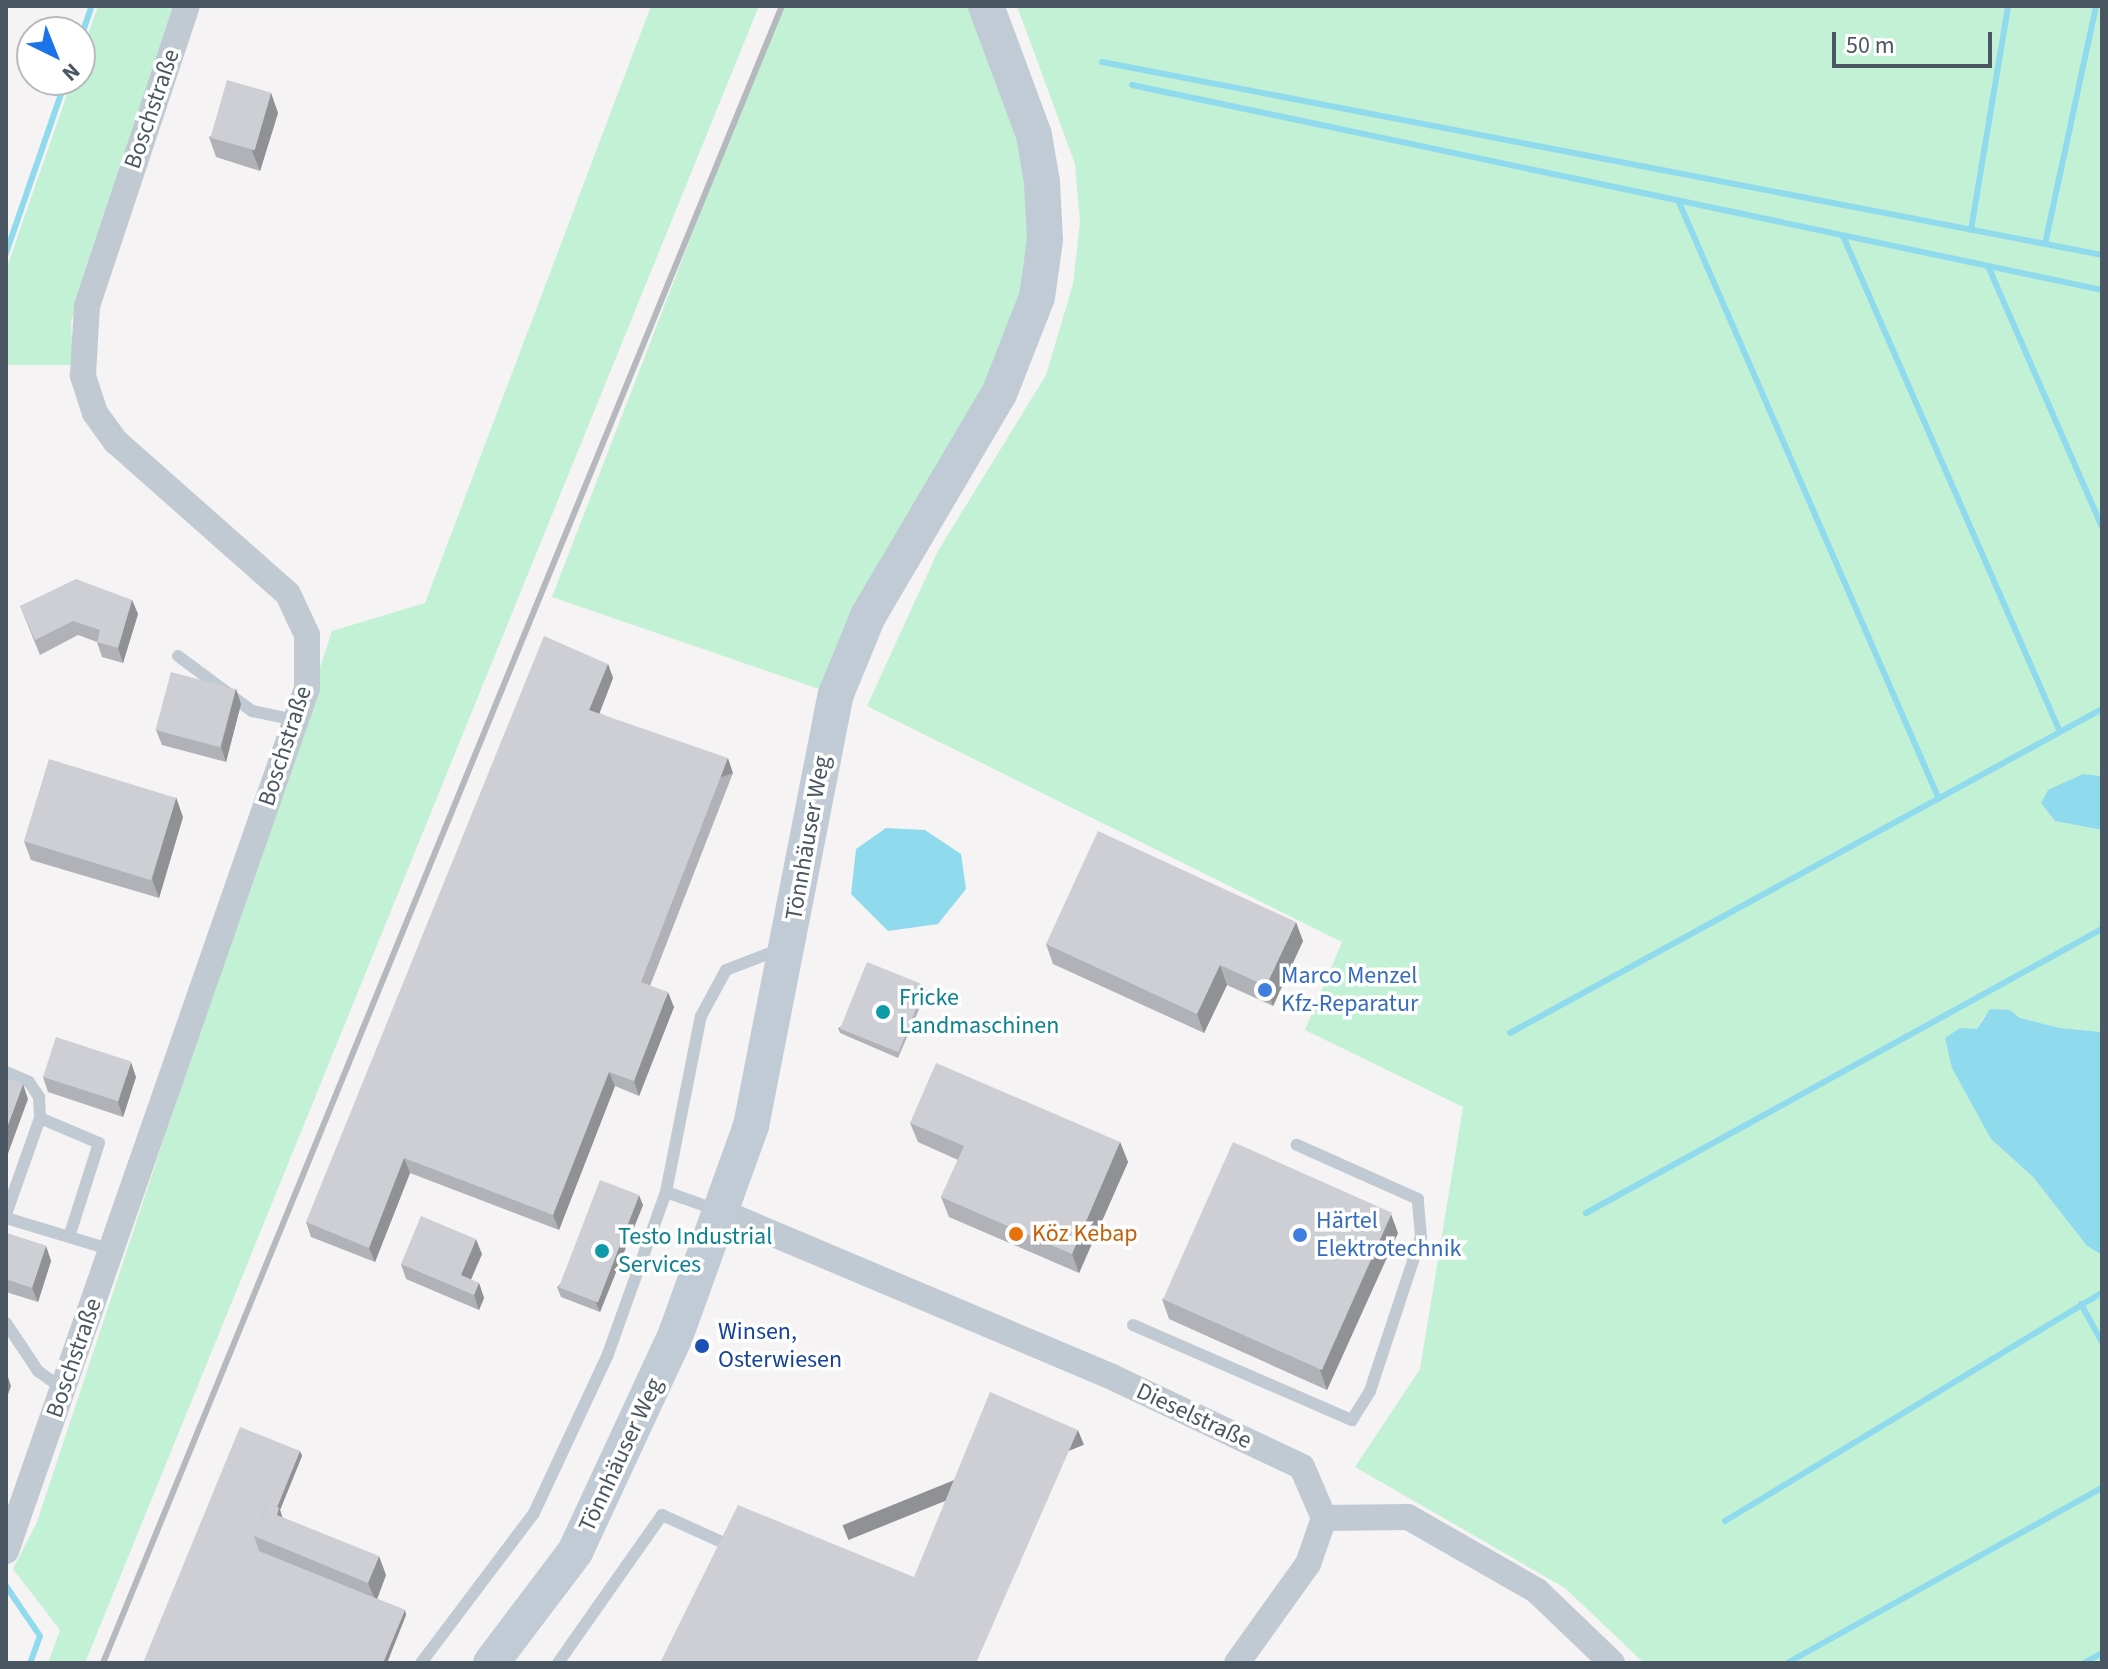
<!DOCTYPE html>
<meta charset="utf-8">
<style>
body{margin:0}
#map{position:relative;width:2108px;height:1669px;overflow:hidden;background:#f5f3f3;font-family:"Source Sans 3",sans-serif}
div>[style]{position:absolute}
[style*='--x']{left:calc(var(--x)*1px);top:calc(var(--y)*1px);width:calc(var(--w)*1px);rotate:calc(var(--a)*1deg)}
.green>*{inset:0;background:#c3f1d5}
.water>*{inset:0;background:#90daee}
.stream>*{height:6px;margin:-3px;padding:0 3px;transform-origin:3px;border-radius:3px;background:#90daee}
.lane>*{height:12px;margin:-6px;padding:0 6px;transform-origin:6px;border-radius:6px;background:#c1cad2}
.street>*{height:26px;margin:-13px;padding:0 13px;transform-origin:13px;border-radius:13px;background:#c1cad2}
.secondary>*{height:36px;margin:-18px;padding:0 18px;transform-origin:18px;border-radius:18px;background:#c1cbd6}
.rail>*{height:6px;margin:-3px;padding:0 3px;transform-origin:3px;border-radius:3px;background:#b5b8bd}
.wall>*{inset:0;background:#b0b2b7}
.shaded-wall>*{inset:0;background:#909195;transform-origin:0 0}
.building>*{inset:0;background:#cdcfd5;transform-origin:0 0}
.dots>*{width:22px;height:22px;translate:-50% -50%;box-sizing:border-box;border:4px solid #fff;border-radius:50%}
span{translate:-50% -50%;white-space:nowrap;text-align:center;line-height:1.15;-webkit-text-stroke:7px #fff;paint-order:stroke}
.street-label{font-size:24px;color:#4a5661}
.shop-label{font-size:24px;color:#366cbe}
.left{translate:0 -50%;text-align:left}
.culture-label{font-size:24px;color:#0d838f}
.food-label{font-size:24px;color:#c56008}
.transit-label{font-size:24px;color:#164399}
.frame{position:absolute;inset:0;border:8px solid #4a5661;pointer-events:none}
.north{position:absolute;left:16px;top:16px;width:80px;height:80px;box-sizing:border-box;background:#fff;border:2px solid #b7bbc0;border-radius:50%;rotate:137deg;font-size:22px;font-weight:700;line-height:32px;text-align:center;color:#4a5661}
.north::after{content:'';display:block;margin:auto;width:28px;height:36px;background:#1a73e8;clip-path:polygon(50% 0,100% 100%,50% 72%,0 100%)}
.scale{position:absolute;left:1832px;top:32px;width:160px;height:36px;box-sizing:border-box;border:4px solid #4a5661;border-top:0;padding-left:10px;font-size:24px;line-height:28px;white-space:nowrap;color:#4a5661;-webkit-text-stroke:6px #fff;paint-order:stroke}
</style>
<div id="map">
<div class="green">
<i style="clip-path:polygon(98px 6px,174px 6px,71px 322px,73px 365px,6px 365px,6px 270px,72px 80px,80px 80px,80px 57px)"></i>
<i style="clip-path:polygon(651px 6px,759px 6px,85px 1663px,48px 1663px,60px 1630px,13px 1569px,37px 1522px,332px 631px,425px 603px)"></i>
<i style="clip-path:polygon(780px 6px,974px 6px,1023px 133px,1034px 237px,1009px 349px,825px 691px,552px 597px)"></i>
<i style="clip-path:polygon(1017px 6px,2102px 6px,2102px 776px,2083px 774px,2055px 821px,2102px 830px,2102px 1032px,2060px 1028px,2020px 1018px,2010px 1010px,1985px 1015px,1977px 1029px,1991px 1139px,2033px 1177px,2087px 1246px,2102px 1255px,2102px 1663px,1644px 1663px,1565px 1588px,1355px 1467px,1420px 1369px,1463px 1107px,1305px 1030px,1342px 942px,867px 706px,938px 551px,1046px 375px,1073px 284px,1080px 222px,1075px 164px)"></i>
</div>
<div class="water">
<i style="clip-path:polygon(2083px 774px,2102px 776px,2102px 830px,2055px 821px,2041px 803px,2048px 790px)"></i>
<i style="clip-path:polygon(886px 828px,925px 830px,961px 854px,966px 889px,938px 924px,888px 931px,851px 894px,856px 849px)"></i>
<i style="clip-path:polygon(1990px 1009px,2010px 1010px,2020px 1018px,2060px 1028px,2102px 1032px,2102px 1255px,2087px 1246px,2033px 1177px,1991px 1139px,1952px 1068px,1945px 1038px,1960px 1028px,1977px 1029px)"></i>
</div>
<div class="stream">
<i style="--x:80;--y:40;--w:36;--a:-71"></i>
<i style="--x:1102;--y:62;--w:1018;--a:10.92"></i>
<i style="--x:1132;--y:85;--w:991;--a:11.93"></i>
<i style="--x:1678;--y:200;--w:653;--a:66.46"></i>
<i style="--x:1971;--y:230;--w:227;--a:-80.6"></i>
<i style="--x:1843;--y:236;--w:541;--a:66.37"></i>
<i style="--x:2045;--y:244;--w:243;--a:-77.9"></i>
<i style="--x:6;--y:253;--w:183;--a:-70.9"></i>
<i style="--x:1988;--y:266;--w:285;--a:66.4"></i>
<i style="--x:1510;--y:1033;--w:675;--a:-28.69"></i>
<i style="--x:1586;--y:1213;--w:589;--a:-28.83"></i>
<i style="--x:2081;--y:1304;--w:43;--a:61.1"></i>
<i style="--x:1725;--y:1521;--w:441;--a:-31.2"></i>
<i style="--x:6;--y:1586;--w:60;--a:55.8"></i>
<i style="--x:40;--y:1636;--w:29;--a:110"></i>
<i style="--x:1789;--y:1662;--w:358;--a:-29.1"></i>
<i style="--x:2084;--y:1663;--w:21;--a:-29"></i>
</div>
<div class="lane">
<i style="--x:178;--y:656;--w:92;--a:36.6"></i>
<i style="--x:252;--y:711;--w:45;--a:11.6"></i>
<i style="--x:6;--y:1072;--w:25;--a:23"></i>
<i style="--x:29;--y:1082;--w:18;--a:56"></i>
<i style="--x:39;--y:1097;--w:21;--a:87"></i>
<i style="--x:40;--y:1118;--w:102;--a:109.5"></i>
<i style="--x:40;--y:1118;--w:64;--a:23"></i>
<i style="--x:99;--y:1143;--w:96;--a:107.7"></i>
<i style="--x:666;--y:1192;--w:179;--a:-78.8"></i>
<i style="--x:701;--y:1016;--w:52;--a:-61.5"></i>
<i style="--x:726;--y:970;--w:61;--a:-21.1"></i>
<i style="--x:6;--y:1218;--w:111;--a:16.8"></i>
<i style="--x:6;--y:1323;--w:58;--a:56.3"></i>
<i style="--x:38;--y:1371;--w:31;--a:36"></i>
<i style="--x:1133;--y:1325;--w:239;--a:23.5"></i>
<i style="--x:1352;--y:1420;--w:34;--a:-58"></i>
<i style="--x:1370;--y:1391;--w:162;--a:-71.7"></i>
<i style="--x:1421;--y:1237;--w:38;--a:-95"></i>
<i style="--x:1418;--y:1199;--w:133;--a:-155.9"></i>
<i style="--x:421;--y:1663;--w:188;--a:-53"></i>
<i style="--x:534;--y:1513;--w:175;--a:-65"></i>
<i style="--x:608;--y:1354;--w:172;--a:-70.3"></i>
<i style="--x:666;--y:1192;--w:54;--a:19.4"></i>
<i style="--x:558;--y:1663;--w:181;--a:-54.9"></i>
<i style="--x:662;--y:1515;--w:68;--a:24.3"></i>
</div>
<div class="street">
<i style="--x:724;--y:1213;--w:421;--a:22.9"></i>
<i style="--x:1112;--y:1377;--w:210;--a:25.3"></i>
<i style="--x:1302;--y:1467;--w:56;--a:66.7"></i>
<i style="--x:1324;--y:1518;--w:84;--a:-0.7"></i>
<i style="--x:1408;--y:1517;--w:149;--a:29.8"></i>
<i style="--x:1537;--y:1591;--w:104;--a:43.8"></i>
<i style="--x:6;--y:1551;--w:914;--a:-70.77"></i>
<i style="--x:307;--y:688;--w:53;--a:-90"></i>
<i style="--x:307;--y:635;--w:45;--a:-114.9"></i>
<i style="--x:288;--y:594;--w:230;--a:-138.5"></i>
<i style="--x:116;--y:442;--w:36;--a:-126"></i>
<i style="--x:95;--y:413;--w:40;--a:-108"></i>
<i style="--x:83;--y:375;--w:69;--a:-86.7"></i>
<i style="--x:87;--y:306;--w:316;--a:-71.6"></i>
<i style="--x:1237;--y:1663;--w:122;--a:-54.4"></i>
<i style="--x:1308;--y:1564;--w:49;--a:-70.8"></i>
</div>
<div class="secondary">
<i style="--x:491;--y:1663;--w:139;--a:-52.9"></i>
<i style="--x:575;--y:1552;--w:240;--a:-65.1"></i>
<i style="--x:676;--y:1334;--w:221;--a:-70.2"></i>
<i style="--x:751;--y:1126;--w:440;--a:-78.9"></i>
<i style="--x:836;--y:694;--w:84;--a:-67.7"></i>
<i style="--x:868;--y:616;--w:258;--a:-59.5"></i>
<i style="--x:999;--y:394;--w:104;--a:-68.6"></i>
<i style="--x:1037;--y:297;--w:58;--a:-82"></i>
<i style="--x:1045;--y:240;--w:58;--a:-93"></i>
<i style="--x:1042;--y:182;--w:48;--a:-99.7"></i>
<i style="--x:1034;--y:135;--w:138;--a:-110.4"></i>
</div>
<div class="rail">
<i style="--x:103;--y:1663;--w:1791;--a:-67.72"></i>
</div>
<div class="wall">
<i style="clip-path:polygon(271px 93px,278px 113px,260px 171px,216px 157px,209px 137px)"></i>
<i style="clip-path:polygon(132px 600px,138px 614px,123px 663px,102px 657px,97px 642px,78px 635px,40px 655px,20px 606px)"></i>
<i style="clip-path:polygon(608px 664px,613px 678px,599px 713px,733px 773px,650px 986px,674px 1007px,639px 1096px,615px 1086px,559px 1230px,410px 1173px,375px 1262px,311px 1237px,306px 1222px)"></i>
<i style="clip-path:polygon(236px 689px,241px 704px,226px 762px,162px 745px,156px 730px)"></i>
<i style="clip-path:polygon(183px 817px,159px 898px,31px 860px,24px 841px)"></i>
<i style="clip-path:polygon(1303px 941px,1273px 1006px,1227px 985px,1204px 1033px,1053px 964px,1046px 944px)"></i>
<i style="clip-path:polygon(925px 986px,927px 991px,898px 1058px,840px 1033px,838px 1028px)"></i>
<i style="clip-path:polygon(43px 1077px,136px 1077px,123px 1117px,48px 1092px)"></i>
<i style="clip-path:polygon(910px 1123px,1120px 1142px,1128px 1162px,1079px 1273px,949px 1217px,941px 1197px,958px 1160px,918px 1142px)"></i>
<i style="clip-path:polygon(643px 1205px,600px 1312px,561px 1297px,557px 1287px)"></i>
<i style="clip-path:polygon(6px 1233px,46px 1246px,51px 1261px,38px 1302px,6px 1292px)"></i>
<i style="clip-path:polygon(1398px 1233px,1327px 1390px,1169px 1319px,1162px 1299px)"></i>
<i style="clip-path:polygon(482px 1254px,471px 1280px,479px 1283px,484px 1298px,479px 1310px,406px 1279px,401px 1264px)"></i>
<i style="clip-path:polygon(300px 1451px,302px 1456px,280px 1510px,282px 1517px,386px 1575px,377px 1599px,405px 1610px,406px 1615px,387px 1663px,143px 1663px)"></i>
</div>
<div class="shaded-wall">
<i style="clip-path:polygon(271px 93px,278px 113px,260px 171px,252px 151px)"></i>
<i style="clip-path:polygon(132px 600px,138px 614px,123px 663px,118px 648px)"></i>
<i style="clip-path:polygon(608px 664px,613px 678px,595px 725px,589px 710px)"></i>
<i style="clip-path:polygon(236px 689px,241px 704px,226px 762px,221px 747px)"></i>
<i style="left:728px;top:758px;width:16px;height:240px;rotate:72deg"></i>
<i style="clip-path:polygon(176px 797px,183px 817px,159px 898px,152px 879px)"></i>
<i style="clip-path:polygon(1296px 922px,1303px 941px,1273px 1006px,1266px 986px)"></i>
<i style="clip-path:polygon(1220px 965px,1227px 985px,1204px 1033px,1197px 1014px)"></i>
<i style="left:925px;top:986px;width:5px;height:73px;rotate:68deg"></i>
<i style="clip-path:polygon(668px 992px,674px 1007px,639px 1096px,634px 1081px)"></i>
<i style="clip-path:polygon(131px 1062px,136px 1077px,123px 1117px,118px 1102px)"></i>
<i style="clip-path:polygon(609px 1072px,615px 1086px,559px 1230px,553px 1215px)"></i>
<i style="clip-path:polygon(23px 1084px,28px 1099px,6px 1159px,6px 1130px)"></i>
<i style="clip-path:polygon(1120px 1142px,1128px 1162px,1079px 1273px,1072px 1254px)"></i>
<i style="clip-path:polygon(404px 1158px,410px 1173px,375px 1262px,369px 1248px)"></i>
<i style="clip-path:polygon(639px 1195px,643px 1205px,600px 1312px,596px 1303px)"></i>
<i style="clip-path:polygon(1391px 1214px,1398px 1233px,1327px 1390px,1320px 1370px)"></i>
<i style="clip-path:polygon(476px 1239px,482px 1254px,466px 1290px,461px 1275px)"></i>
<i style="clip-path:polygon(46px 1246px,51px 1261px,38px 1302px,32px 1288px)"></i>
<i style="clip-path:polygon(479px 1283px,484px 1298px,479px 1310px,474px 1295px)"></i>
<i style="clip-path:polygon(6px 1371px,11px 1386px,6px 1400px)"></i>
<i style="left:1078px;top:1430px;width:16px;height:254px;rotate:68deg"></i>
<i style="clip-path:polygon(300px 1451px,302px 1456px,280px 1510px,286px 1528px,264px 1540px)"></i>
<i style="clip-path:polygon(379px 1556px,386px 1575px,376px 1602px,368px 1583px)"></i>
<i style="clip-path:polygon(405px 1610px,406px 1615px,387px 1663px,383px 1663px)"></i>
</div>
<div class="building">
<i style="left:227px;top:80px;width:46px;height:60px;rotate:16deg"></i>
<i style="clip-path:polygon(76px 579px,132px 600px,118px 648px,97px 642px,100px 630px,73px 621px,35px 640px,20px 606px)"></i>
<i style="clip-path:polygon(544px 636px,608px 664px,589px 710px,728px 758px,641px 982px,668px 992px,634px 1081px,609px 1072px,553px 1215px,404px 1158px,369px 1248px,306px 1222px)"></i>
<i style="left:171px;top:672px;width:67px;height:60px;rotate:15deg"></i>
<i style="left:49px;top:759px;width:133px;height:86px;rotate:17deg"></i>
<i style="clip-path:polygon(1098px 831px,1296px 922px,1266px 986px,1220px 965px,1197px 1014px,1046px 944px)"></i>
<i style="left:867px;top:962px;width:63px;height:72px;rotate:22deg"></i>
<i style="left:56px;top:1037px;width:79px;height:42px;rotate:18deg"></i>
<i style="clip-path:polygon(936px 1063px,1120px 1142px,1072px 1254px,941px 1197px,964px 1146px,910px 1123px)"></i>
<i style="clip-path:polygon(6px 1078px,23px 1084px,6px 1130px)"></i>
<i style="left:1233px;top:1142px;width:174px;height:172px;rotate:24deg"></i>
<i style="left:600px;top:1180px;width:42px;height:115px;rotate:21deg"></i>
<i style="clip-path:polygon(421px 1216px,476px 1239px,461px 1275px,479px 1283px,474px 1295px,401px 1264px)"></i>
<i style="clip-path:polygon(6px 1233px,46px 1246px,32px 1288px,6px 1279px)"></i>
<i style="clip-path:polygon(990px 1392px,1078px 1430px,976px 1663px,660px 1663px,738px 1505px,914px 1577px)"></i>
<i style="clip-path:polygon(240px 1427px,300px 1451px,277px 1507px,268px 1502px,254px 1536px,259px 1551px,405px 1610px,383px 1663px,143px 1663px)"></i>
<i style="clip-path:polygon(268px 1502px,279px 1508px,277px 1515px,379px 1556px,368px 1583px,254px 1536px)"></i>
</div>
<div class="dots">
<i style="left:1265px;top:990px;background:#3f7fe0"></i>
<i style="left:883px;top:1012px;background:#0f9aa8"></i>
<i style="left:1016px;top:1234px;background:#e8710a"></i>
<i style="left:1300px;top:1235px;background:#3f7fe0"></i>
<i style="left:602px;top:1251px;background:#0f9aa8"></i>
<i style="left:702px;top:1346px;background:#1a4fb4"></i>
</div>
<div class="street-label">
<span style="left:152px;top:109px;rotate:-71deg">Boschstraße</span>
<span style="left:285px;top:746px;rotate:-72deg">Boschstraße</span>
<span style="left:808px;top:838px;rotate:-80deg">Tönnhäuser Weg</span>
<span style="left:74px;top:1358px;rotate:-71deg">Boschstraße</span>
<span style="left:1194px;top:1416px;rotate:25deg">Dieselstraße</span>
<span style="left:621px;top:1455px;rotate:-65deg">Tönnhäuser Weg</span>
</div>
<div class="shop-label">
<span class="left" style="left:1281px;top:990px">Marco Menzel<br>Kfz-Reparatur</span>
<span class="left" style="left:1316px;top:1235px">Härtel<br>Elektrotechnik</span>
</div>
<div class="culture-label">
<span class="left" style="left:899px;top:1012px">Fricke<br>Landmaschinen</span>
<span class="left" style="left:618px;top:1251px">Testo Industrial<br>Services</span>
</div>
<div class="food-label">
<span class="left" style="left:1032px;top:1234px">Köz Kebap</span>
</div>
<div class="transit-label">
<span class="left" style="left:718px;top:1346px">Winsen,<br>Osterwiesen</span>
</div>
<div class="frame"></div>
<div class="north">N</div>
<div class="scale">50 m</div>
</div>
